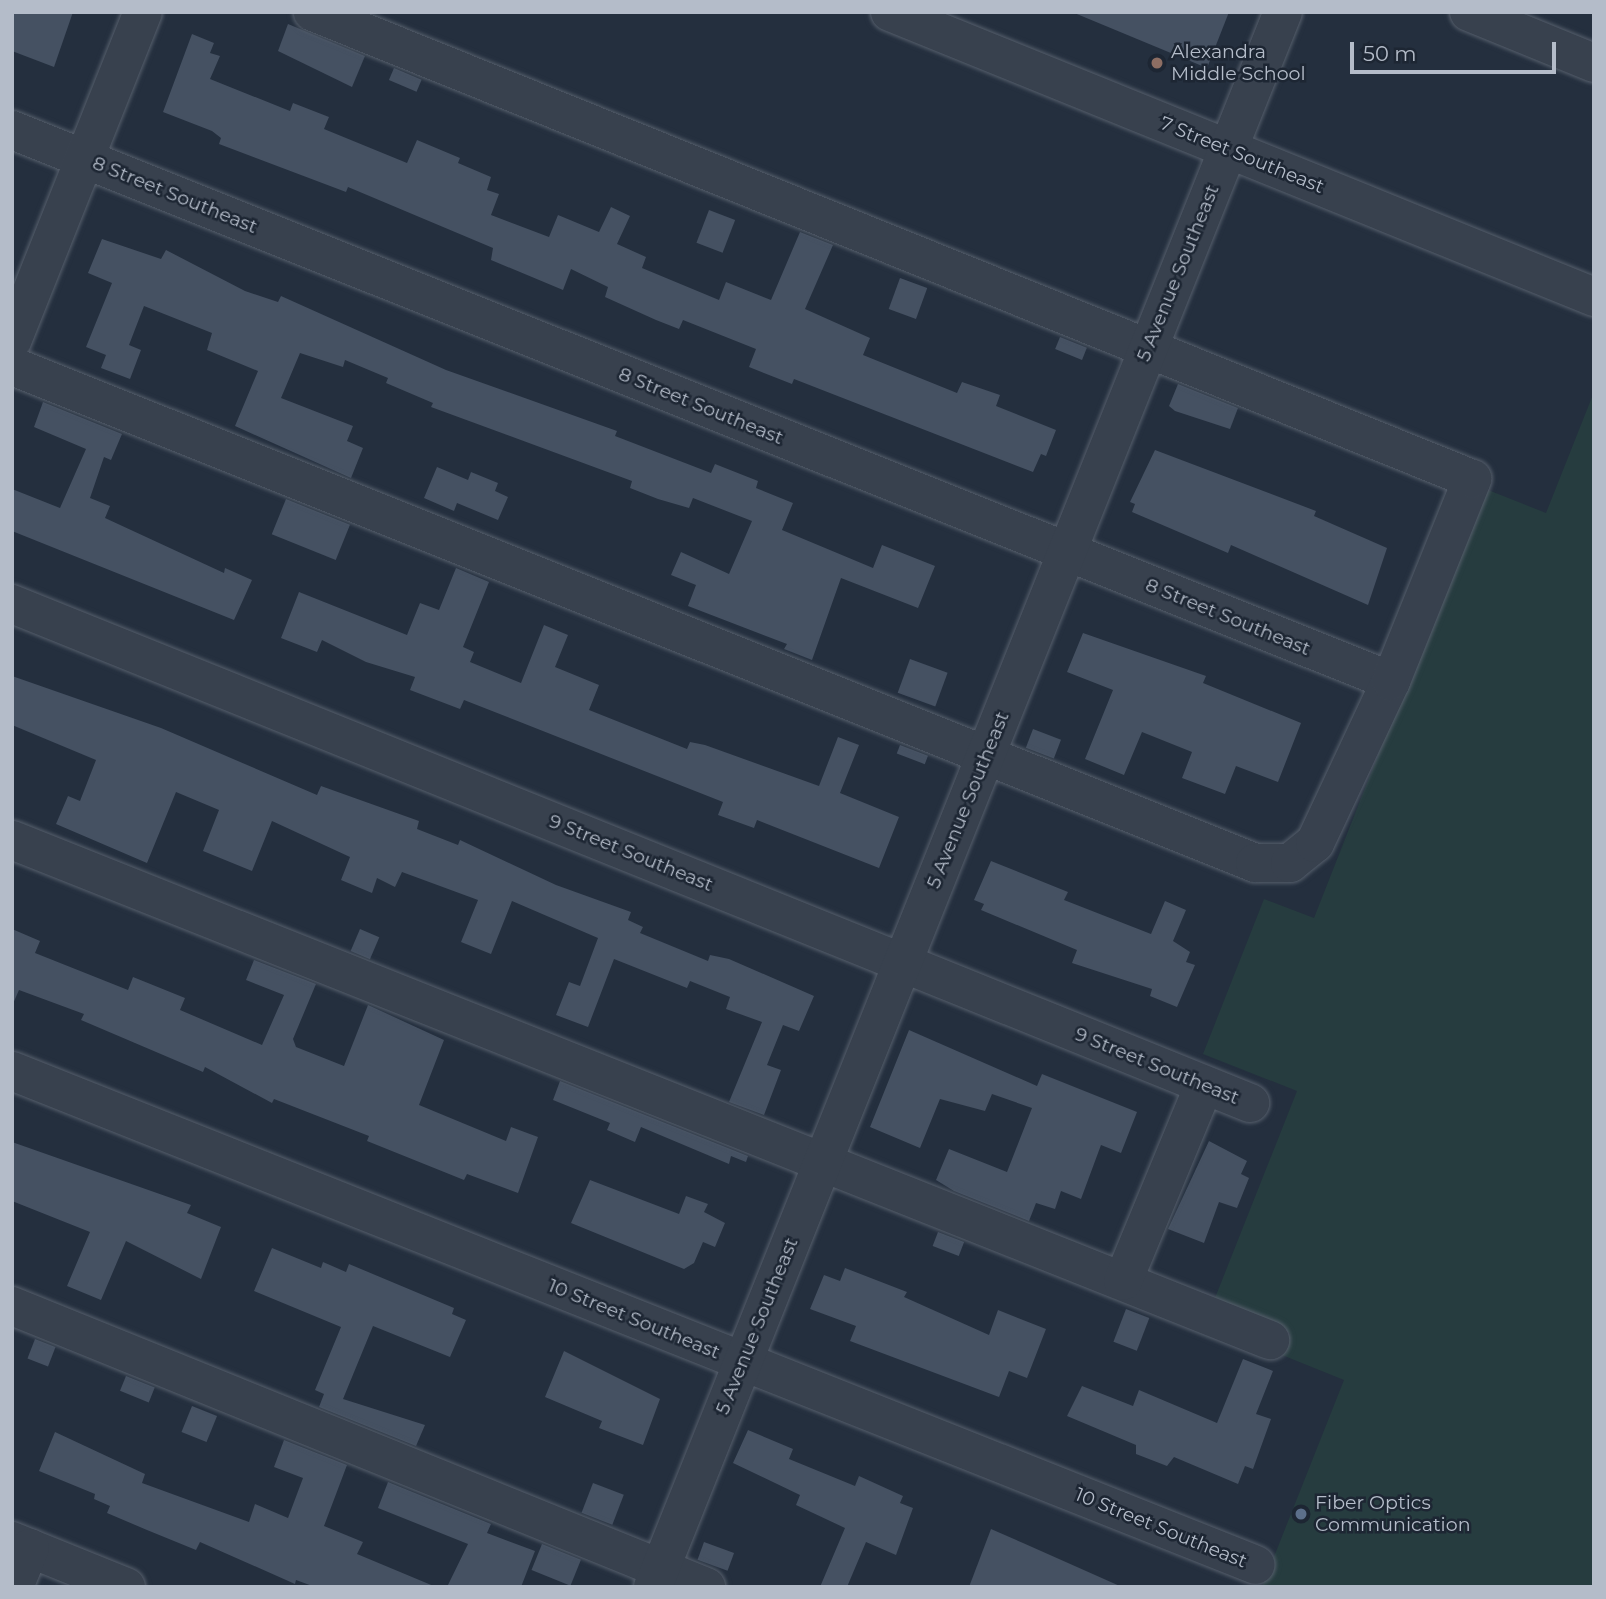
<!DOCTYPE html>
<style>
body{margin:0}
#map{position:relative;width:1606px;height:1599px;overflow:hidden;background:#242f3e;font-family:Montserrat,sans-serif}
div>[style]{position:absolute}
[style*='--x']{left:calc(var(--x)*1px);top:calc(var(--y)*1px);width:calc(var(--w)*1px);rotate:calc(var(--a)*1deg)}
.green>*{inset:0;background:#263c3f}
.building>*{inset:0;background:#455162;transform-origin:0 0}
.roads{filter:drop-shadow(0 0 2px #565f6c) drop-shadow(0 0 2px #565f6c)}
.minor>*{height:38px;margin:-19px;padding:0 19px;transform-origin:19px;border-radius:19px;background:#38414e}
.dots>*{width:19px;height:19px;translate:-50% -50%;box-sizing:border-box;border:4px solid #1d2633;border-radius:50%}
span{translate:-50% -50%;white-space:nowrap;text-align:center;line-height:1.15;-webkit-text-stroke:5px #1d2633;paint-order:stroke}
.poi-label{font-size:19px;color:#b4bcc9}
.left{translate:0 -50%;text-align:left}
.street-label{font-size:19px;color:#b4bcc9}
.frame{position:absolute;inset:0;border:14px solid #b4bcc9;pointer-events:none}
.scale{position:absolute;left:1350px;top:42px;width:206px;height:32px;box-sizing:border-box;border:4px solid #b4bcc9;border-top:0;padding-left:9px;font-size:21px;line-height:24px;white-space:nowrap;color:#b4bcc9;-webkit-text-stroke:5px #1d2633;paint-order:stroke}
</style>
<div id="map">
<div class="green">
<i style="clip-path:polygon(1594px 392px,1594px 1587px,1262px 1587px,1344px 1380px,1282px 1355px,1290px 1333px,1213px 1303px,1297px 1091px,1203px 1054px,1264px 899px,1314px 918px,1483px 488px,1546px 513px)"></i>
</div>
<div class="building">
<i style="clip-path:polygon(12px 12px,73px 12px,54px 67px,12px 51px)"></i>
<i style="clip-path:polygon(1072px 12px,1229px 12px,1207px 68px)"></i>
<i style="clip-path:polygon(288px 24px,365px 56px,352px 87px,278px 51px)"></i>
<i style="clip-path:polygon(192px 34px,214px 43px,210px 53px,220px 56px,210px 79px,290px 111px,293px 103px,329px 117px,324px 129px,407px 163px,417px 140px,460px 158px,458px 163px,491px 177px,487px 190px,499px 194px,491px 215px,549px 237px,558px 215px,599px 232px,611px 207px,630px 216px,617px 244px,646px 257px,642px 268px,719px 300px,726px 282px,771px 300px,800px 232px,833px 245px,805px 309px,870px 338px,863px 355px,957px 393px,962px 382px,1000px 395px,996px 406px,1056px 430px,1046px 456px,1041px 454px,1033px 472px,794px 379px,792px 384px,749px 367px,756px 349px,683px 320px,679px 329px,656px 320px,605px 297px,608px 287px,571px 269px,563px 290px,491px 260px,493px 248px,348px 187px,346px 192px,219px 144px,221px 138px,212px 131px,163px 112px)"></i>
<i style="left:394px;top:68px;width:30px;height:13px;rotate:23deg"></i>
<i style="left:709px;top:210px;width:28px;height:35px;rotate:21deg"></i>
<i style="clip-path:polygon(102px 239px,161px 259px,166px 250px,245px 291px,278px 302px,281px 296px,446px 370px,617px 431px,615px 436px,711px 473px,715px 464px,758px 481px,756px 488px,793px 503px,782px 530px,873px 568px,882px 545px,935px 566px,918px 608px,841px 578px,812px 660px,784px 649px,787px 644px,688px 606px,696px 585px,671px 575px,681px 552px,729px 574px,752px 521px,693px 498px,689px 508px,658px 499px,630px 488px,632px 481px,431px 407px,433px 403px,386px 383px,388px 378px,345px 360px,343px 367px,300px 353px,281px 398px,353px 426px,347px 441px,363px 448px,351px 478px,235px 426px,258px 371px,207px 350px,212px 333px,144px 306px,129px 345px,141px 350px,130px 379px,101px 368px,106px 355px,86px 347px,112px 283px,88px 273px)"></i>
<i style="left:900px;top:278px;width:29px;height:33px;rotate:20deg"></i>
<i style="left:1060px;top:337px;width:29px;height:13px;rotate:22deg"></i>
<i style="clip-path:polygon(1178px 384px,1238px 408px,1230px 429px,1175px 411px,1169px 406px)"></i>
<i style="clip-path:polygon(43px 402px,122px 434px,111px 460px,104px 457px,90px 498px,110px 506px,105px 518px,224px 573px,225px 568px,252px 580px,234px 620px,12px 531px,12px 489px,60px 508px,86px 449px,34px 427px)"></i>
<i style="clip-path:polygon(1155px 450px,1316px 511px,1314px 516px,1387px 548px,1368px 605px,1231px 545px,1228px 553px,1132px 512px,1135px 504px,1130px 502px)"></i>
<i style="clip-path:polygon(437px 467px,468px 480px,471px 472px,498px 483px,495px 491px,508px 497px,498px 520px,457px 503px,454px 511px,424px 498px)"></i>
<i style="left:286px;top:499px;width:69px;height:38px;rotate:22deg"></i>
<i style="clip-path:polygon(456px 568px,489px 582px,463px 647px,474px 652px,470px 662px,521px 683px,544px 625px,568px 635px,555px 667px,599px 685px,589px 710px,687px 749px,690px 742px,705px 745px,819px 786px,838px 737px,859px 745px,840px 793px,899px 817px,879px 868px,757px 820px,754px 828px,718px 815px,723px 802px,464px 700px,460px 709px,410px 690px,415px 677px,366px 662px,322px 640px,317px 652px,281px 638px,299px 592px,407px 635px,420px 603px,439px 610px)"></i>
<i style="clip-path:polygon(1083px 633px,1206px 676px,1203px 683px,1301px 723px,1278px 782px,1236px 766px,1225px 794px,1182px 778px,1192px 752px,1142px 732px,1124px 775px,1085px 759px,1113px 690px,1067px 672px)"></i>
<i style="left:910px;top:659px;width:40px;height:36px;rotate:20deg"></i>
<i style="clip-path:polygon(12px 676px,161px 728px,317px 795px,321px 786px,419px 821px,417px 829px,458px 845px,460px 840px,556px 885px,631px 912px,628px 920px,643px 927px,640px 933px,708px 961px,710px 955px,729px 959px,814px 996px,799px 1031px,783px 1025px,767px 1065px,781px 1070px,764px 1115px,729px 1102px,762px 1022px,726px 1009px,730px 997px,690px 981px,687px 988px,614px 959px,588px 1027px,556px 1015px,569px 982px,580px 986px,598px 938px,512px 901px,491px 954px,461px 942px,478px 900px,402px 872px,395px 887px,377px 878px,372px 893px,341px 880px,350px 857px,272px 821px,252px 871px,203px 851px,219px 810px,176px 792px,147px 863px,56px 824px,68px 796px,80px 801px,96px 760px,12px 725px)"></i>
<i style="left:1033px;top:729px;width:30px;height:20px;rotate:21deg"></i>
<i style="left:900px;top:745px;width:30px;height:9px;rotate:21deg"></i>
<i style="clip-path:polygon(991px 861px,1068px 892px,1064px 900px,1151px 934px,1165px 901px,1186px 910px,1173px 941px,1190px 952px,1186px 962px,1195px 965px,1177px 1007px,1150px 996px,1152px 989px,1072px 963px,1077px 950px,981px 910px,984px 904px,974px 900px)"></i>
<i style="clip-path:polygon(12px 929px,40px 941px,35px 953px,128px 990px,133px 977px,185px 998px,180px 1010px,262px 1045px,284px 995px,246px 980px,254px 960px,316px 984px,293px 1039px,296px 1047px,344px 1066px,368px 1005px,444px 1040px,419px 1105px,506px 1141px,511px 1127px,538px 1137px,518px 1193px,467px 1174px,464px 1180px,367px 1141px,369px 1136px,274px 1099px,272px 1103px,205px 1067px,203px 1072px,81px 1020px,84px 1014px,19px 990px,12px 1006px)"></i>
<i style="left:360px;top:929px;width:21px;height:24px;rotate:23deg"></i>
<i style="clip-path:polygon(909px 1030px,1037px 1086px,1042px 1074px,1137px 1112px,1121px 1153px,1101px 1145px,1081px 1199px,1061px 1191px,1055px 1209px,1036px 1203px,1029px 1221px,954px 1191px,936px 1180px,949px 1149px,1007px 1172px,1032px 1108px,992px 1094px,985px 1111px,940px 1099px,920px 1148px,870px 1127px)"></i>
<i style="clip-path:polygon(560px 1081px,748px 1156px,746px 1162px,731px 1156px,729px 1164px,641px 1127px,635px 1142px,607px 1130px,610px 1123px,553px 1100px)"></i>
<i style="clip-path:polygon(1209px 1141px,1247px 1161px,1241px 1174px,1249px 1178px,1237px 1208px,1219px 1202px,1204px 1243px,1168px 1229px)"></i>
<i style="clip-path:polygon(12px 1142px,191px 1205px,187px 1213px,221px 1227px,201px 1279px,126px 1241px,101px 1300px,67px 1286px,90px 1232px,12px 1201px)"></i>
<i style="clip-path:polygon(590px 1180px,679px 1214px,686px 1196px,708px 1204px,704px 1212px,725px 1223px,715px 1247px,703px 1242px,694px 1263px,684px 1269px,571px 1223px)"></i>
<i style="left:938px;top:1232px;width:28px;height:15px;rotate:21deg"></i>
<i style="clip-path:polygon(272px 1248px,321px 1268px,323px 1262px,346px 1272px,349px 1264px,454px 1308px,452px 1314px,466px 1320px,450px 1357px,373px 1326px,343px 1399px,425px 1425px,416px 1446px,319px 1407px,324px 1394px,315px 1390px,341px 1327px,254px 1291px)"></i>
<i style="clip-path:polygon(845px 1268px,907px 1292px,904px 1297px,989px 1335px,998px 1310px,1046px 1329px,1027px 1378px,1009px 1371px,999px 1397px,850px 1341px,856px 1326px,810px 1309px,824px 1275px,840px 1281px)"></i>
<i style="left:1126px;top:1309px;width:25px;height:35px;rotate:21deg"></i>
<i style="left:35px;top:1339px;width:22px;height:21px;rotate:21deg"></i>
<i style="clip-path:polygon(564px 1351px,660px 1399px,643px 1445px,599px 1428px,602px 1421px,545px 1397px)"></i>
<i style="clip-path:polygon(1243px 1359px,1273px 1371px,1256px 1414px,1271px 1419px,1253px 1469px,1245px 1466px,1238px 1484px,1174px 1457px,1167px 1466px,1136px 1454px,1136px 1445px,1067px 1416px,1082px 1386px,1133px 1406px,1139px 1390px,1217px 1423px)"></i>
<i style="left:126px;top:1376px;width:31px;height:16px;rotate:22deg"></i>
<i style="left:192px;top:1406px;width:27px;height:28px;rotate:22deg"></i>
<i style="clip-path:polygon(748px 1430px,793px 1449px,789px 1459px,855px 1486px,859px 1476px,903px 1496px,900px 1503px,913px 1508px,896px 1555px,866px 1542px,847px 1587px,820px 1587px,845px 1528px,796px 1505px,800px 1495px,733px 1463px)"></i>
<i style="clip-path:polygon(55px 1432px,145px 1474px,142px 1483px,249px 1522px,255px 1504px,288px 1518px,303px 1478px,274px 1467px,284px 1440px,347px 1465px,324px 1526px,363px 1542px,357px 1554px,436px 1587px,315px 1587px,296px 1580px,295px 1584px,200px 1542px,196px 1550px,147px 1530px,107px 1513px,110px 1506px,94px 1499px,95px 1494px,39px 1471px)"></i>
<i style="clip-path:polygon(388px 1482px,491px 1524px,487px 1533px,535px 1551px,521px 1587px,447px 1587px,468px 1544px,378px 1508px)"></i>
<i style="left:593px;top:1483px;width:33px;height:32px;rotate:21deg"></i>
<i style="clip-path:polygon(991px 1529px,1023px 1543px,1122px 1587px,969px 1587px)"></i>
<i style="left:704px;top:1542px;width:32px;height:19px;rotate:20deg"></i>
<i style="left:542px;top:1544px;width:42px;height:28px;rotate:22deg"></i>
</div>
<div class="roads">
<div class="minor">
<i style="--x:890;--y:12;--w:760;--a:22.04"></i>
<i style="--x:1469;--y:12;--w:135;--a:22.2"></i>
<i style="--x:12;--y:130;--w:1485;--a:21.78"></i>
<i style="--x:12;--y:341;--w:354;--a:-68.3"></i>
<i style="--x:12;--y:366;--w:1339;--a:21.79"></i>
<i style="--x:1255;--y:863;--w:35;--a:0"></i>
<i style="--x:1290;--y:863;--w:32;--a:-39"></i>
<i style="--x:1315;--y:843;--w:179;--a:-64.9"></i>
<i style="--x:1391;--y:681;--w:218;--a:-68.1"></i>
<i style="--x:1472;--y:479;--w:1250;--a:-158.05"></i>
<i style="--x:12;--y:604;--w:1335;--a:21.95"></i>
<i style="--x:12;--y:840;--w:1354;--a:21.68"></i>
<i style="--x:12;--y:1071;--w:1338;--a:21.66"></i>
<i style="--x:1123;--y:1281;--w:212;--a:-67.5"></i>
<i style="--x:12;--y:1306;--w:749;--a:22.04"></i>
<i style="--x:12;--y:1541;--w:123;--a:22"></i>
<i style="--x:14;--y:1587;--w:42;--a:-67.7"></i>
<i style="--x:653;--y:1587;--w:1696;--a:-68.2"></i>
</div>
</div>
<div class="dots">
<i style="left:1157px;top:63px;background:#8d6e63"></i>
<i style="left:1301px;top:1514px;background:#5c6f8a"></i>
</div>
<div class="poi-label">
<span class="left" style="left:1171px;top:63px">Alexandra<br>Middle School</span>
<span class="left" style="left:1315px;top:1514px">Fiber Optics<br>Communication</span>
</div>
<div class="street-label">
<span style="left:1242px;top:155px;rotate:22deg">7 Street Southeast</span>
<span style="left:175px;top:195px;rotate:22deg">8 Street Southeast</span>
<span style="left:1178px;top:273px;rotate:-68deg">5 Avenue Southeast</span>
<span style="left:701px;top:406px;rotate:22deg">8 Street Southeast</span>
<span style="left:1228px;top:617px;rotate:22deg">8 Street Southeast</span>
<span style="left:968px;top:800px;rotate:-68deg">5 Avenue Southeast</span>
<span style="left:631px;top:853px;rotate:22deg">9 Street Southeast</span>
<span style="left:1157px;top:1066px;rotate:22deg">9 Street Southeast</span>
<span style="left:634px;top:1319px;rotate:22deg">10 Street Southeast</span>
<span style="left:757px;top:1326px;rotate:-68deg">5 Avenue Southeast</span>
<span style="left:1161px;top:1528px;rotate:22deg">10 Street Southeast</span>
</div>
<div class="frame"></div>
<div class="scale">50 m</div>
</div>
